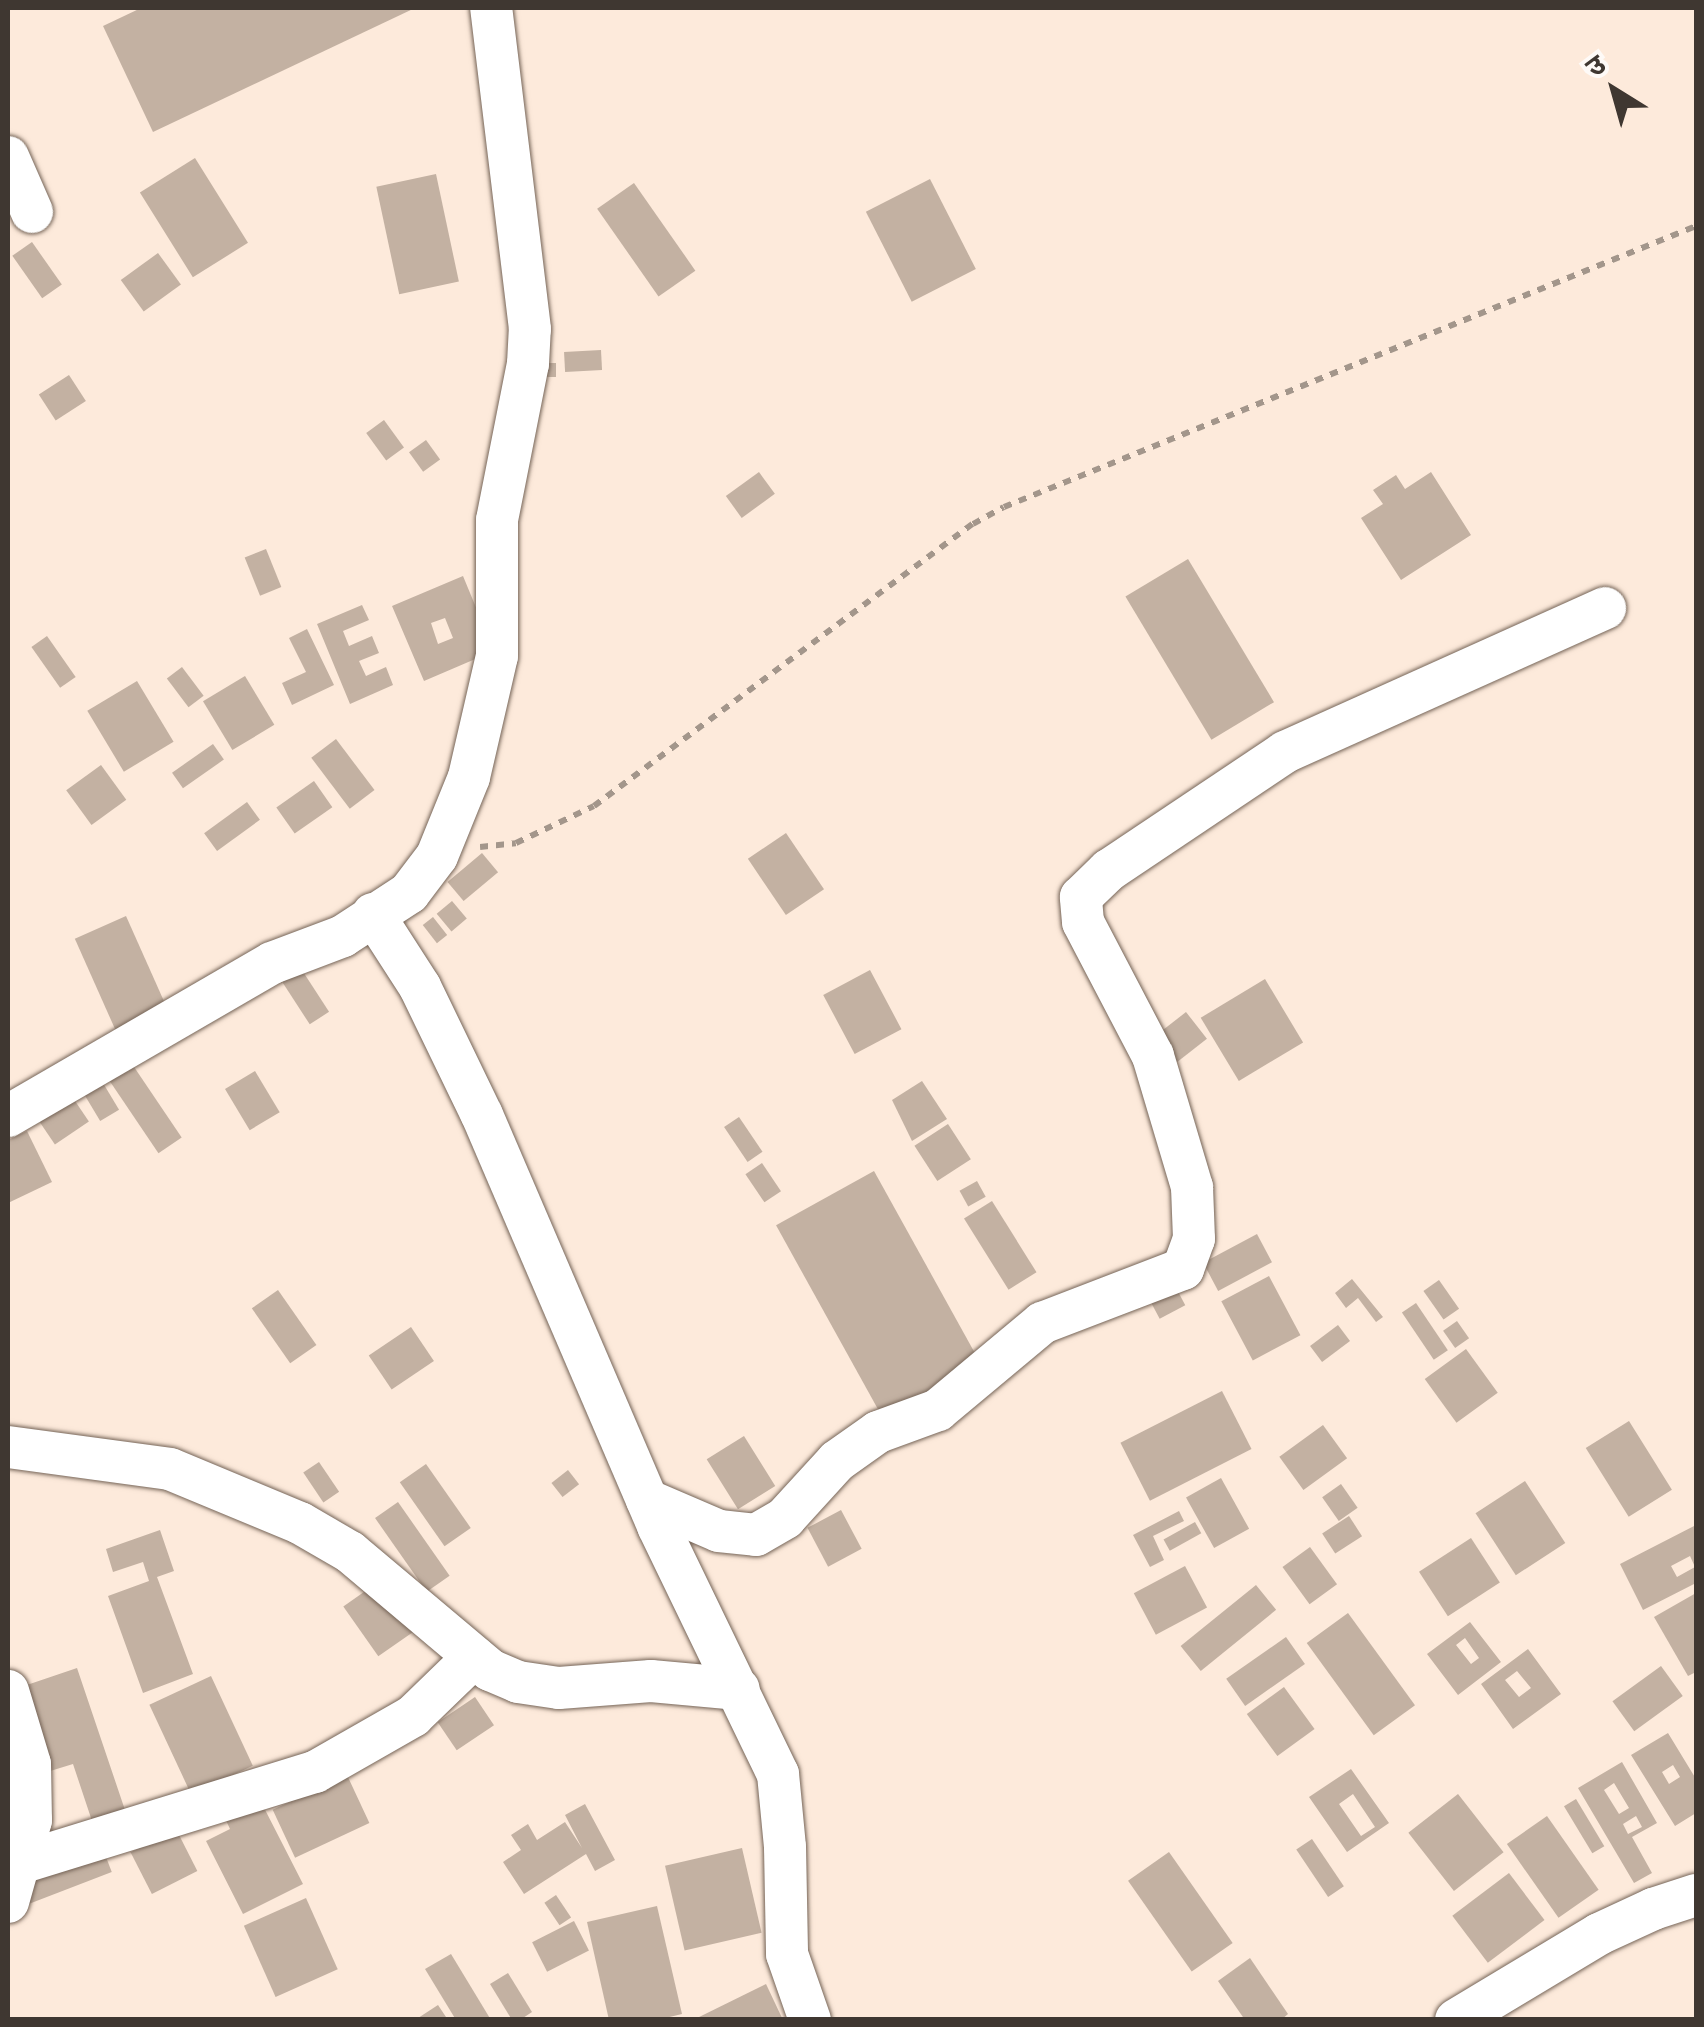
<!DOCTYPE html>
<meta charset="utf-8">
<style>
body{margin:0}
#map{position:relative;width:1704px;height:2027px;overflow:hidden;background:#fdeadb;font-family:Bitter,"Noto Sans Devanagari",serif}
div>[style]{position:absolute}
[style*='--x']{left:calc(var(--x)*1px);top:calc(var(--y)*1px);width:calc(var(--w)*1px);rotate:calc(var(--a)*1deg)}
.building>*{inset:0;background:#c3b1a2;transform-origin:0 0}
.path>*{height:6px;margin-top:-3px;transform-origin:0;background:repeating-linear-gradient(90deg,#a3968b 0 8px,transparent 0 16px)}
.roads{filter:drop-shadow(0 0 2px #756457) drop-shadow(0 0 2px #756457)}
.minor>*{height:42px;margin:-21px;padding:0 21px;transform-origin:21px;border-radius:21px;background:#fff}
span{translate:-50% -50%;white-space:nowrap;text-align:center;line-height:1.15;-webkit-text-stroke:10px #fefaf7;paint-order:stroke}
.frame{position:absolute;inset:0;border:10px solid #3f3731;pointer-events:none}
.north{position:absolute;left:1564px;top:40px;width:100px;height:100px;-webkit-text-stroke:8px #fefaf7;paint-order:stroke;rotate:323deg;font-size:28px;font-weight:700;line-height:40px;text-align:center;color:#3f3731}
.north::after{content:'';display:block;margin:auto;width:35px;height:45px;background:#3f3731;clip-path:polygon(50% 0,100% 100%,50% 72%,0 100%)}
</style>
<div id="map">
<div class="building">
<i style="clip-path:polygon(141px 8px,415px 8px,153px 132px,103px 26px)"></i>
<i style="left:195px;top:158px;width:100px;height:65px;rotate:58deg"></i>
<i style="left:436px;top:174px;width:110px;height:61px;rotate:78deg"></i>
<i style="left:930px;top:179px;width:101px;height:72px;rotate:63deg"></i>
<i style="left:634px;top:183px;width:107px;height:45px;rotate:55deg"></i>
<i style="left:32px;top:242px;width:52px;height:24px;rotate:55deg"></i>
<i style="left:158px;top:253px;width:39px;height:46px;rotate:54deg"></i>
<i style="left:601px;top:350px;width:20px;height:37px;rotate:87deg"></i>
<i style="left:556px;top:363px;width:14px;height:24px;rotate:90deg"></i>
<i style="left:69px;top:375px;width:31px;height:36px;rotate:57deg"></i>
<i style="left:384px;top:420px;width:34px;height:22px;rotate:54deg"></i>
<i style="left:426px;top:440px;width:24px;height:21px;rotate:54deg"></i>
<i style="left:759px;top:472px;width:27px;height:41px;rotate:54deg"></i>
<i style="clip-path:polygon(1431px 472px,1471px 535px,1401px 580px,1361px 518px,1383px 504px,1373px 490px,1396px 475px,1405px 489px)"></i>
<i style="left:266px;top:549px;width:41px;height:23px;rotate:68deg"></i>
<i style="left:1188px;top:559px;width:167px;height:73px;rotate:59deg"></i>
<i style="clip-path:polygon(evenodd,463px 576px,494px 651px,424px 681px,392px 606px,463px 576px,445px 618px,453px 638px,438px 644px,431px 623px,445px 618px)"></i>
<i style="clip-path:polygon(362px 605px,369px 620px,343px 631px,349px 646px,372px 636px,379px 653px,359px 661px,366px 676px,386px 667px,393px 685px,350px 704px,317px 624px)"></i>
<i style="clip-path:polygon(307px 629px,334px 685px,292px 705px,282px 683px,306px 672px,289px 638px)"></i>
<i style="left:47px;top:636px;width:50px;height:19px;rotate:55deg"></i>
<i style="left:182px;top:667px;width:36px;height:19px;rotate:53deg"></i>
<i style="left:245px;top:676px;width:57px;height:49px;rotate:59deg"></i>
<i style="left:137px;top:681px;width:71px;height:58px;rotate:59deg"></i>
<i style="left:336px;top:739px;width:64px;height:31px;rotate:53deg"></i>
<i style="left:213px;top:744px;width:19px;height:50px;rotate:55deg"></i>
<i style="left:101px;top:765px;width:43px;height:43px;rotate:54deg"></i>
<i style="left:314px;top:781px;width:32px;height:46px;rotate:55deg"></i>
<i style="left:247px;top:802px;width:22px;height:53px;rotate:54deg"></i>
<i style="left:786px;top:833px;width:68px;height:46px;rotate:56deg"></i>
<i style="left:482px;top:853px;width:25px;height:45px;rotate:50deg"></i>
<i style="left:452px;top:901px;width:23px;height:20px;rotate:50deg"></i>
<i style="left:126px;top:916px;width:103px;height:56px;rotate:66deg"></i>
<i style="left:433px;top:917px;width:23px;height:13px;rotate:52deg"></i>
<i style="left:298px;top:964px;width:57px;height:23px;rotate:57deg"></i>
<i style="left:870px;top:970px;width:67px;height:53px;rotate:62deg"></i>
<i style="left:1265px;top:979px;width:74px;height:75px;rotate:59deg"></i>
<i style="left:1186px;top:1012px;width:34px;height:41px;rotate:52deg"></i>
<i style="left:128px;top:1058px;width:96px;height:28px;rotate:56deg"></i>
<i style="left:255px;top:1071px;width:48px;height:35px;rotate:59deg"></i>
<i style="left:100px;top:1078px;width:37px;height:22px;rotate:59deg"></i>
<i style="clip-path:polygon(922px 1081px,947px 1119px,912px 1141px,892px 1100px)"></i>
<i style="left:71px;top:1095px;width:32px;height:41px;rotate:56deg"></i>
<i style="left:739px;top:1117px;width:42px;height:18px;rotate:56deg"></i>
<i style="left:948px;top:1124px;width:42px;height:40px;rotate:57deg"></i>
<i style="clip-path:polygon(27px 1131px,52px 1182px,8px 1203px,8px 1140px)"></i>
<i style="left:762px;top:1163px;width:34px;height:20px;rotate:56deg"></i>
<i style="left:874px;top:1171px;width:224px;height:112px;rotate:61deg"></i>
<i style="left:977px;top:1181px;width:18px;height:20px;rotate:61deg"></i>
<i style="left:992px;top:1201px;width:84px;height:33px;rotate:58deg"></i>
<i style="left:1257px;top:1234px;width:32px;height:61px;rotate:62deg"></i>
<i style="left:1269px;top:1276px;width:67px;height:54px;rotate:62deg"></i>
<i style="clip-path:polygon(1352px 1279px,1383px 1317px,1376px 1322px,1358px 1298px,1346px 1308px,1335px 1293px)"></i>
<i style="left:1439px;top:1280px;width:35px;height:19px;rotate:55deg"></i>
<i style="left:1174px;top:1284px;width:24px;height:29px;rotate:62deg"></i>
<i style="left:278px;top:1290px;width:67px;height:32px;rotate:55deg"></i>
<i style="left:1416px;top:1303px;width:57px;height:17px;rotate:56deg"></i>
<i style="left:1457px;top:1321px;width:21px;height:17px;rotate:55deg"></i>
<i style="left:1338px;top:1325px;width:20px;height:35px;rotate:53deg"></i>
<i style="left:411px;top:1327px;width:41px;height:51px;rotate:56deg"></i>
<i style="left:1466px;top:1349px;width:54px;height:51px;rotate:54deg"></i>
<i style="left:1222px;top:1391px;width:65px;height:114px;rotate:63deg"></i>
<i style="left:1629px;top:1421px;width:81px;height:51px;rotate:58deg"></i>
<i style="left:1323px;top:1425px;width:41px;height:54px;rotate:54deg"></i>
<i style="left:744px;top:1436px;width:59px;height:44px;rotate:58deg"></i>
<i style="left:319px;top:1462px;width:36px;height:19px;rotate:56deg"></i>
<i style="left:426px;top:1464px;width:78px;height:32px;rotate:55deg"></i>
<i style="left:568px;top:1470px;width:18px;height:21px;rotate:52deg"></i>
<i style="left:1221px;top:1478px;width:58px;height:40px;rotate:61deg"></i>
<i style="left:1525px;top:1481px;width:74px;height:59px;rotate:57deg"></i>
<i style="left:1341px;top:1484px;width:29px;height:23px;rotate:55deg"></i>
<i style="left:398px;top:1502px;width:90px;height:28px;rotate:55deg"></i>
<i style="left:841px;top:1510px;width:44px;height:38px;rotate:62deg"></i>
<i style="clip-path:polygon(1179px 1511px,1184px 1521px,1153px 1536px,1164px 1560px,1150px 1567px,1133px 1535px)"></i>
<i style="left:1349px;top:1516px;width:24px;height:32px;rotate:57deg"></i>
<i style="left:1195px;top:1522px;width:13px;height:36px;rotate:61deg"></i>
<i style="clip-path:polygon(evenodd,1696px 1525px,1696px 1583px,1643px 1610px,1620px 1564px,1696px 1525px,1690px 1556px,1695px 1567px,1677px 1577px,1671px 1566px,1690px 1556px)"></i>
<i style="clip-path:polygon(160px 1530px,174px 1571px,157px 1577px,193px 1674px,143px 1693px,108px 1596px,149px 1581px,143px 1562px,113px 1572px,106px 1549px)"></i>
<i style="left:1471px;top:1538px;width:53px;height:62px;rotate:57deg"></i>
<i style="left:1310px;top:1547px;width:46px;height:34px;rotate:54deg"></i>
<i style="left:1185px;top:1566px;width:47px;height:58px;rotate:62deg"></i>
<i style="left:381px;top:1580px;width:61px;height:46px;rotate:55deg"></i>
<i style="left:1256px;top:1585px;width:32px;height:97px;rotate:51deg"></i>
<i style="clip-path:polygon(1696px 1593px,1696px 1672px,1688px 1676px,1654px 1617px)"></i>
<i style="left:1348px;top:1613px;width:114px;height:51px;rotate:54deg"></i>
<i style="clip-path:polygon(evenodd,1470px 1622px,1501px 1662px,1458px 1695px,1427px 1654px,1470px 1622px,1465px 1638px,1479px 1658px,1471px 1664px,1456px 1645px,1465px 1638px)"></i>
<i style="left:1286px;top:1637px;width:33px;height:73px;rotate:55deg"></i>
<i style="clip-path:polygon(evenodd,1528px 1649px,1561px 1694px,1513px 1729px,1481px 1684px,1528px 1649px,1517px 1671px,1531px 1688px,1519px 1697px,1505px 1680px,1517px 1671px)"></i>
<i style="left:1661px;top:1666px;width:37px;height:60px;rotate:54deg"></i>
<i style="clip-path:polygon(77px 1668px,126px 1813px,93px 1824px,73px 1764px,47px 1772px,18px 1688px)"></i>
<i style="left:211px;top:1676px;width:99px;height:68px;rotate:65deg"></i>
<i style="left:1284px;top:1687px;width:52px;height:46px;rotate:54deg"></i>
<i style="left:475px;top:1697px;width:34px;height:45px;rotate:56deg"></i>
<i style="clip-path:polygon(evenodd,1668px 1733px,1696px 1779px,1696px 1813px,1675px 1826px,1631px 1755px,1668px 1733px,1673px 1765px,1680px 1777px,1669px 1784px,1662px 1772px,1673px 1765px)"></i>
<i style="clip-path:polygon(evenodd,1622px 1762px,1657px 1823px,1632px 1837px,1652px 1873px,1634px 1883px,1578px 1788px,1622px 1762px,1614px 1783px,1629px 1808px,1619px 1814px,1604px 1790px,1614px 1783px,1622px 1762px,1636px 1816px,1642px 1827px,1628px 1834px,1623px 1824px,1636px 1816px)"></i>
<i style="clip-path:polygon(evenodd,1351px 1769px,1389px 1823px,1347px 1852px,1309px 1797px,1351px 1769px,1353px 1794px,1375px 1827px,1361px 1836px,1339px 1804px,1353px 1794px)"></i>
<i style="left:347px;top:1775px;width:53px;height:82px;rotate:65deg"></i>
<i style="left:1458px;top:1794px;width:74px;height:63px;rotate:52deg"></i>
<i style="clip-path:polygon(258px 1796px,303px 1884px,243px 1914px,206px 1841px,230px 1829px,223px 1814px)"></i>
<i style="left:1576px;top:1799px;width:55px;height:14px;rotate:59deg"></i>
<i style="clip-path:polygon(585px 1804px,615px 1860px,595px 1871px,586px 1854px,524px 1894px,503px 1862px,521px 1850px,511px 1835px,528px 1824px,537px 1840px,565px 1822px,582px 1848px,565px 1815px)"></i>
<i style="left:1547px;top:1816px;width:90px;height:49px;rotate:55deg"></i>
<i style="left:176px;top:1829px;width:47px;height:51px;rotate:63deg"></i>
<i style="left:1312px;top:1839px;width:57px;height:19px;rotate:56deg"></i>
<i style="left:101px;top:1844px;width:30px;height:89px;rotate:69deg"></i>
<i style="left:742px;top:1848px;width:87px;height:79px;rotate:77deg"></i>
<i style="left:1169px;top:1852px;width:111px;height:50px;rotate:55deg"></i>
<i style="left:1509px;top:1873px;width:59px;height:71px;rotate:53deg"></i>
<i style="left:556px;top:1895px;width:27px;height:14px;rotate:56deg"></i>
<i style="left:306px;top:1898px;width:78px;height:68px;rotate:66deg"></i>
<i style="clip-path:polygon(657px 1906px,682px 2014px,657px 2020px,609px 2020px,587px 1922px)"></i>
<i style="left:574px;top:1921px;width:33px;height:47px;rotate:63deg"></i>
<i style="clip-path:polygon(451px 1954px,491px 2020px,456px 2020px,425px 1969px)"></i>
<i style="clip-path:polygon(1250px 1958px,1288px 2014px,1281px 2020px,1245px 2020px,1218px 1981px)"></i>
<i style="clip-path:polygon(508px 1973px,532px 2012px,520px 2020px,512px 2020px,490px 1984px)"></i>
<i style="clip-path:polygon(766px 1984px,783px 2020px,693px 2020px)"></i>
<i style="clip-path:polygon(438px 2005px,448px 2020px,415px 2020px)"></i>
</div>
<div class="path">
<i style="--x:480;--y:847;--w:36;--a:-6"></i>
<i style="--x:516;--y:843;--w:86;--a:-25.4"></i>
<i style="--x:594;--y:806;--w:472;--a:-36.7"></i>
<i style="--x:973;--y:524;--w:35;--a:-29"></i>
<i style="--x:1004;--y:507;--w:747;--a:-22.1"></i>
</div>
<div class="roads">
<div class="minor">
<i style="--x:8;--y:157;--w:60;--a:66.4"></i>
<i style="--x:373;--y:914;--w:87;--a:57.2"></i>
<i style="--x:420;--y:987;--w:142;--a:64.2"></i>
<i style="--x:482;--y:1115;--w:447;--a:66.8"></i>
<i style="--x:658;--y:1526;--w:276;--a:64.2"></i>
<i style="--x:778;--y:1774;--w:73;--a:84.5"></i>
<i style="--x:785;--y:1847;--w:107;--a:88.9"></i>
<i style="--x:787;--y:1954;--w:70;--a:70.8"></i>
<i style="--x:8;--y:1116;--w:305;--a:-30.1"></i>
<i style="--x:272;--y:963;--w:76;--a:-20.8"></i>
<i style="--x:343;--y:936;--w:79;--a:-33.1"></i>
<i style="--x:409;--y:893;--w:46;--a:-52.9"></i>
<i style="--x:437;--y:856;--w:85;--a:-67.9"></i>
<i style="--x:469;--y:777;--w:124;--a:-77"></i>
<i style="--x:497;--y:656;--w:136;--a:-90"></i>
<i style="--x:497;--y:520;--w:159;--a:-78.8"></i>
<i style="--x:528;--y:364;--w:35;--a:-87"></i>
<i style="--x:530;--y:329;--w:323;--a:-96.9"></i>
<i style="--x:8;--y:1447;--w:163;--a:7.7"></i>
<i style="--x:170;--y:1469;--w:141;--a:22.6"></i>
<i style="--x:300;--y:1523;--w:58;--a:30.1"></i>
<i style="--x:350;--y:1552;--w:183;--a:40.1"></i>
<i style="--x:490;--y:1670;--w:30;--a:23"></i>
<i style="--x:518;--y:1682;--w:41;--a:8.3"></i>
<i style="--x:559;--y:1688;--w:92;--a:-4.4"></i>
<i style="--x:651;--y:1681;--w:88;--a:5.2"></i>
<i style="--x:647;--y:1500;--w:78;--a:23.3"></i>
<i style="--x:719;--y:1531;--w:37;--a:6"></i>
<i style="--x:756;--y:1535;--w:34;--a:-30"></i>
<i style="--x:785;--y:1518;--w:77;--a:-47.6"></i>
<i style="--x:837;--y:1461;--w:50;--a:-35.3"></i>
<i style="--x:878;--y:1432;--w:64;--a:-20.1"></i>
<i style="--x:938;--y:1410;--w:136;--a:-39.9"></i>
<i style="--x:1042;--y:1323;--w:151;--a:-21"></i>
<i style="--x:1183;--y:1269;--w:32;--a:-70"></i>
<i style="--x:1194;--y:1239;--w:52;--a:-92.2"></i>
<i style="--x:1192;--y:1187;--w:137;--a:-106.6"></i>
<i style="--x:1153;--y:1056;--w:151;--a:-117.6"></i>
<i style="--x:1083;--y:922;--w:25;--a:-95"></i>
<i style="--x:1081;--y:897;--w:39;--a:-44"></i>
<i style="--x:1109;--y:870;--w:212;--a:-33.8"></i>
<i style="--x:1285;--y:752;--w:351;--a:-24.2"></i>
<i style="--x:8;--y:1691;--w:76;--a:73.2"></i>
<i style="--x:30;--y:1764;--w:56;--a:89"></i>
<i style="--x:31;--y:1820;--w:85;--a:105.7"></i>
<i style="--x:14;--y:1865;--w:315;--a:-17.2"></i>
<i style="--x:315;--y:1772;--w:113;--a:-29.7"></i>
<i style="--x:413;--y:1716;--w:85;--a:-44"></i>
<i style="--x:1456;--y:2020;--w:167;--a:-31"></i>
<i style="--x:1599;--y:1934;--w:60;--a:-24.8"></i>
<i style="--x:1653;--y:1909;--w:45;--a:-18"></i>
</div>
</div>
<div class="frame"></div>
<div class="north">उ</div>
</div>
